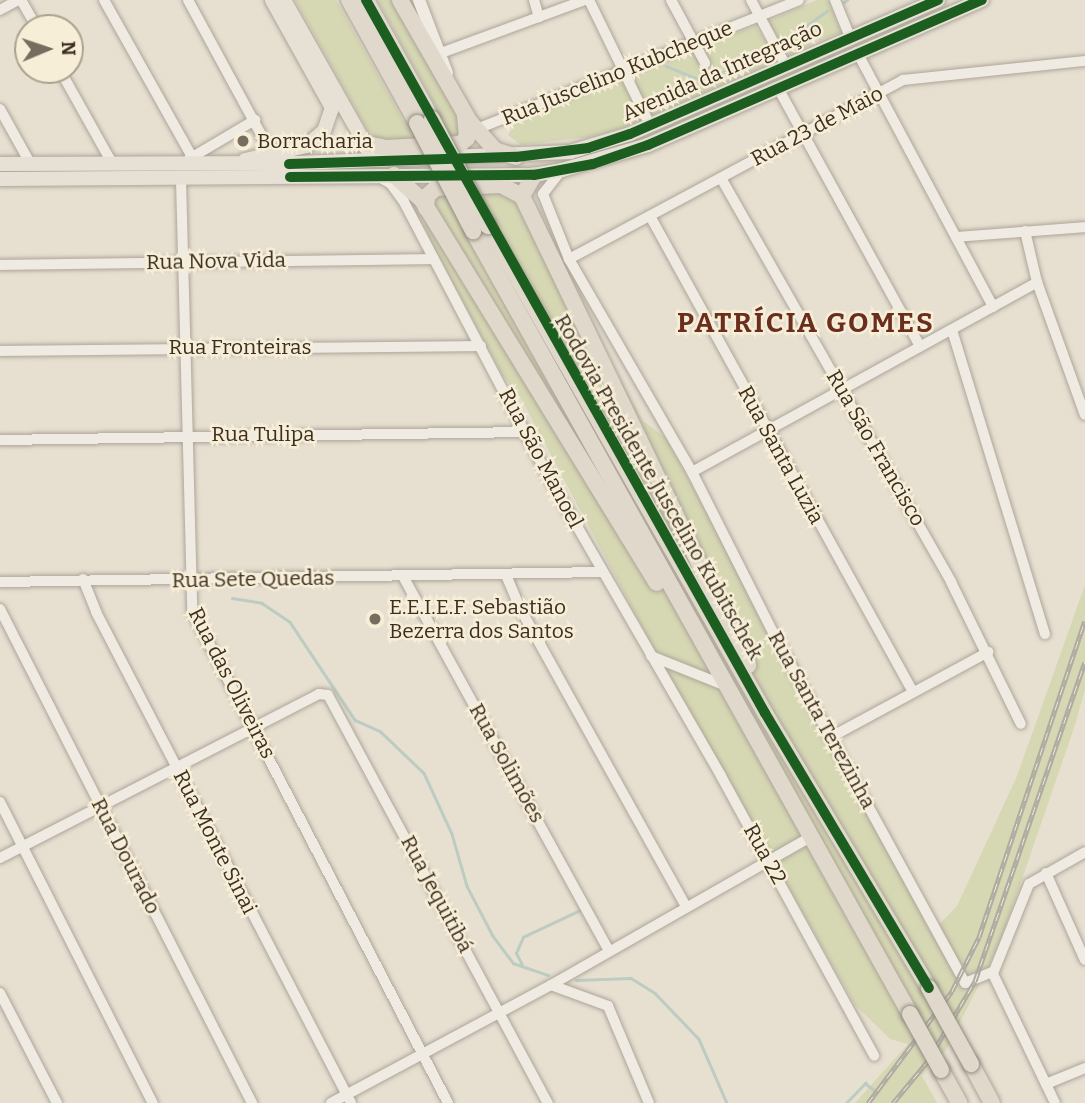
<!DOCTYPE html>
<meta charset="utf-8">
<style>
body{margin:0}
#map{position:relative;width:1085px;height:1103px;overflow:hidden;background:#e7e0d1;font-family:Bitter,serif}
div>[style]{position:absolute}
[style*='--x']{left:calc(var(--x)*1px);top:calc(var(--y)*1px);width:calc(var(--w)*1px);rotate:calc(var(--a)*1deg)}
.green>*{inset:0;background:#d6d7b3}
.stream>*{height:2.5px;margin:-1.25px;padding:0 1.25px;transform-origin:1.25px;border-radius:1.25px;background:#bcccc2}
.roads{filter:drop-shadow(0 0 2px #ada599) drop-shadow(0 0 2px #ada599)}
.minor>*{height:10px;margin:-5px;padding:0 5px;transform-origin:5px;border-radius:5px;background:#efebe3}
.tertiary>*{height:12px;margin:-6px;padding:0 6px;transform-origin:6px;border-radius:6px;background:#efebe3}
.primary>*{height:14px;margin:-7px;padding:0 7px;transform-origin:7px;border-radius:7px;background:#e6e1d4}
.trunk>*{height:16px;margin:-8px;padding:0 8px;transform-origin:8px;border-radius:8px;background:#e0d9cb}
.rail>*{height:5px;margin-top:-2.5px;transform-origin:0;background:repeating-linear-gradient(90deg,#f7eed8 0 8px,#afaaa2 0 16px);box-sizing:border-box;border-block:2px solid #afaaa2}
.bridges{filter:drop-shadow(0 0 2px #928b80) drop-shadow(0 0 2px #928b80)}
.trunk-bridge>*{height:16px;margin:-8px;padding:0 8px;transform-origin:8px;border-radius:8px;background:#e0d9cb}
.cycleway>*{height:10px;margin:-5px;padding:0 5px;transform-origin:5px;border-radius:5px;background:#1b5e20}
.dots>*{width:19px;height:19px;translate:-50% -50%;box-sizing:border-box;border:4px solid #f7eed8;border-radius:50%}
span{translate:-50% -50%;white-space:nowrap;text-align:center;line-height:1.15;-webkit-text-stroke:5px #f7eed8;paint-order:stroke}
.street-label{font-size:21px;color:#3d2e20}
.poi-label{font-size:21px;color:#3d2e20}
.left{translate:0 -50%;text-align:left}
.district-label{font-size:28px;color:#6b2e1e;font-weight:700;letter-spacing:2px}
.north{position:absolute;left:14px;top:14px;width:70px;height:70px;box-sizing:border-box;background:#f7eed8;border:2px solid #ada18e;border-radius:50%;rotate:88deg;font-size:19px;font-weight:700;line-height:28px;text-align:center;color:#3d2e20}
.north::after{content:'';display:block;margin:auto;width:24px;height:32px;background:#786c5e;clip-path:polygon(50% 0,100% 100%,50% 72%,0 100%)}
</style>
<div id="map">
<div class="green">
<i style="clip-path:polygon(295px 0,336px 0,409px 131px,445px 123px,378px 0,394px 0,462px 125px,457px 139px,406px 141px,379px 139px,368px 131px)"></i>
<i style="clip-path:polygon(817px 0,828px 0,841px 32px,819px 41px,814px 27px,807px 30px,811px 45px,789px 56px,768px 21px)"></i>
<i style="clip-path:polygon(755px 26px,776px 56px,774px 62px,628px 126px,590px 137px,521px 145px,508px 135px,513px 127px,508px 122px)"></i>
<i style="clip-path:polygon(508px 192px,534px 223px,643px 421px,666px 438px,933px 931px,957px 906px,1017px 776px,1085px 585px,1085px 689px,1075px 725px,1000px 943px,946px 1050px,922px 1076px,937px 1103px,855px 1103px,908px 1044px,890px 1039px,855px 1005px,664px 668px,518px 393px,503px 376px,434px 248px,425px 226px,427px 196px)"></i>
</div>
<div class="stream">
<i style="--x:844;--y:2;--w:4;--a:-34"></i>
<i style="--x:782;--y:49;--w:14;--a:-56"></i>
<i style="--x:790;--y:37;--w:45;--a:-35.1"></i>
<i style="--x:666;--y:66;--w:38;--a:22"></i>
<i style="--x:701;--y:80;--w:72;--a:-19.4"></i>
<i style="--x:232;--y:598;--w:30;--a:9"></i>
<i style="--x:262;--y:603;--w:34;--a:34"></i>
<i style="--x:290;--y:622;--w:118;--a:56.4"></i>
<i style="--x:355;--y:720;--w:27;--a:24"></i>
<i style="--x:380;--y:731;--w:61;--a:43.7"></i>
<i style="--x:424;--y:773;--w:67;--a:65.3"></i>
<i style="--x:452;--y:834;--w:54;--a:73.9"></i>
<i style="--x:467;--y:886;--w:56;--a:62.5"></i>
<i style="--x:493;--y:936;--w:34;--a:53"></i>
<i style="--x:513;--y:963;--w:37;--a:19"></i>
<i style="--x:522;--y:965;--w:13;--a:-117"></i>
<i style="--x:516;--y:953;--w:17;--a:-66"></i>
<i style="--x:523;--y:937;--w:63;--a:-25.3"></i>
<i style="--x:576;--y:980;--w:55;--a:-2.1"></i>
<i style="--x:631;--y:978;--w:28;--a:32"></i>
<i style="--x:655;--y:993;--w:64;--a:46.3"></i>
<i style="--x:699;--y:1039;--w:70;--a:66.4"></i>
<i style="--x:846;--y:1103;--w:28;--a:-46"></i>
<i style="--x:865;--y:1083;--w:11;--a:38"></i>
</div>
<div class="roads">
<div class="minor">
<i style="--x:21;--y:0;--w:32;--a:60"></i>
<i style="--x:104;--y:0;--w:178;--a:60.7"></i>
<i style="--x:188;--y:0;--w:172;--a:61.5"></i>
<i style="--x:534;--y:0;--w:18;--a:74"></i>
<i style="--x:589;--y:0;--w:139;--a:64"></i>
<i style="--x:671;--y:0;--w:72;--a:61.6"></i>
<i style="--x:751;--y:0;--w:72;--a:62"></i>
<i style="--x:835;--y:0;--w:38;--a:68"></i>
<i style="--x:0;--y:10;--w:21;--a:-29"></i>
<i style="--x:857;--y:52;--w:289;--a:61.9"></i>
<i style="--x:441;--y:53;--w:153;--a:-20.2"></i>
<i style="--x:60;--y:70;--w:107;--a:60.8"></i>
<i style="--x:778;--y:88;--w:294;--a:61.2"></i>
<i style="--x:0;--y:109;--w:62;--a:60.9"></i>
<i style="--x:474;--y:127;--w:8;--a:0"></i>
<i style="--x:482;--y:127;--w:341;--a:-21.8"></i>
<i style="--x:189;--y:159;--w:77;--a:-30.6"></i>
<i style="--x:560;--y:172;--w:28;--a:128"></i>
<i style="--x:543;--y:194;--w:70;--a:68.2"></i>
<i style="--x:569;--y:259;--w:246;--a:60"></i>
<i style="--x:692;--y:472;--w:182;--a:63.2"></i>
<i style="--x:774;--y:634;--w:398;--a:61.3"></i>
<i style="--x:965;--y:983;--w:31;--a:-22"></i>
<i style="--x:994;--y:971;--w:94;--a:-68.1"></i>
<i style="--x:1029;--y:884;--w:64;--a:-29.7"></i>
<i style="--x:379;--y:177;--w:14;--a:30"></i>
<i style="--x:391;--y:184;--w:22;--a:54"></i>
<i style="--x:404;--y:202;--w:301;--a:62.3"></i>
<i style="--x:544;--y:469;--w:354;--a:60"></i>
<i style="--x:721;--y:776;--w:319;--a:61.3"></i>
<i style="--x:721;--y:178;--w:465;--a:60.3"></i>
<i style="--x:951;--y:582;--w:158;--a:63.8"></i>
<i style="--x:181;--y:179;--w:432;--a:88.5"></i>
<i style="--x:192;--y:611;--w:555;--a:62.51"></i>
<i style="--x:650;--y:216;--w:544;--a:61.08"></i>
<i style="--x:1025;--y:231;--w:52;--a:76.8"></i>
<i style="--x:1037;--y:282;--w:141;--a:70.2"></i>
<i style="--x:956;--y:237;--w:129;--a:-4.4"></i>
<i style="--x:569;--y:259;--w:379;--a:-28.2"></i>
<i style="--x:903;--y:80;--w:183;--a:-6"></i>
<i style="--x:0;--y:265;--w:433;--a:-0.8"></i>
<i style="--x:952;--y:330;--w:318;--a:73"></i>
<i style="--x:0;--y:351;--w:481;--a:-0.6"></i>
<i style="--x:0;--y:440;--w:526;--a:-0.87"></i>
<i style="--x:692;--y:472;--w:394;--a:-28.8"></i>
<i style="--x:506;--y:575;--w:38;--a:67"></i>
<i style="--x:521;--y:610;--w:340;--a:60.9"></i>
<i style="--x:404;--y:578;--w:423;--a:61.2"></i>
<i style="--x:83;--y:579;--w:35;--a:68"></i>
<i style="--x:96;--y:612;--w:553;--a:62.55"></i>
<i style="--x:0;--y:582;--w:603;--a:-0.95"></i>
<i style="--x:0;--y:609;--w:555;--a:62.97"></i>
<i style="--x:651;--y:656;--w:81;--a:21.8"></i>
<i style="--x:831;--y:737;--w:179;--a:-28.4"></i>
<i style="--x:0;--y:802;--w:338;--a:63.1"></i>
<i style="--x:0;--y:858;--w:359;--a:-27.2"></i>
<i style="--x:319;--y:694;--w:9;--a:6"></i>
<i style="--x:328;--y:695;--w:464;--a:61.7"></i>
<i style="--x:1046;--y:873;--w:95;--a:65.9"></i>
<i style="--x:992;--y:972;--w:145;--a:64.3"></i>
<i style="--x:551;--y:985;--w:61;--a:20.2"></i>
<i style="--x:608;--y:1006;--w:105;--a:67.1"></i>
<i style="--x:0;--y:993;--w:124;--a:62.6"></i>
<i style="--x:1046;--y:1084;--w:42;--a:-22.3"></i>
<i style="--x:331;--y:1103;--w:250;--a:-28.2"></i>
<i style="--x:551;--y:985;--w:298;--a:-29.7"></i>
</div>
<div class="tertiary">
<i style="--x:419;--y:0;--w:78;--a:69"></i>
</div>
<div class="primary">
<i style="--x:272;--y:0;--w:124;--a:60.9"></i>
<i style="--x:284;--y:0;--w:173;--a:60.6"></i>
<i style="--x:245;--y:160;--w:63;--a:-12.9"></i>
<i style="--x:306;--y:146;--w:23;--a:-40"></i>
<i style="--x:324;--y:131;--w:24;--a:-71"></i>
<i style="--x:0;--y:164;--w:298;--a:-0.2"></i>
<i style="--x:298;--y:163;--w:272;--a:-2.3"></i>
<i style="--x:570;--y:152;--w:63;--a:-16.7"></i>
<i style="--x:630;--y:134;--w:336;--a:-23.5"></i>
<i style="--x:0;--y:179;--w:534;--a:-0.43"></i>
<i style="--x:534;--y:175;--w:28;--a:-10"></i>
<i style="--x:562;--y:170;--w:90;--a:-16.2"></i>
<i style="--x:648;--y:145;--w:364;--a:-23.5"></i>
</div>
<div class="trunk">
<i style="--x:349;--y:0;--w:141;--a:61.1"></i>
<i style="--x:366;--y:0;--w:136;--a:61"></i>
<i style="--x:400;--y:0;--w:141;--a:60.2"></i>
<i style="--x:470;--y:122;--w:38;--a:48"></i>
<i style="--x:495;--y:150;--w:22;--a:18"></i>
<i style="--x:363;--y:143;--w:24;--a:12"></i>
<i style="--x:386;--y:148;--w:74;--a:-3.1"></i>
<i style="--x:460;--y:144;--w:9;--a:-41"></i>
<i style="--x:467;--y:138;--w:23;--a:-95"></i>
<i style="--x:394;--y:175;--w:38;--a:42"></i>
<i style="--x:422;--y:200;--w:449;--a:58.5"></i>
<i style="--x:522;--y:196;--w:24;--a:-60"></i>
<i style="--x:426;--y:208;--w:12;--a:-85"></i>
<i style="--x:427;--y:196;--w:12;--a:-42"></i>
<i style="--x:436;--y:188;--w:65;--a:-2.6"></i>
<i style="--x:501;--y:185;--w:24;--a:28"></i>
<i style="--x:522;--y:196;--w:521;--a:64.27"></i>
<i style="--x:488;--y:226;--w:560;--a:60.37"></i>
<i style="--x:765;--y:713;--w:320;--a:59.2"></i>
<i style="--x:473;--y:231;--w:897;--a:60.83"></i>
<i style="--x:971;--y:1064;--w:44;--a:61.7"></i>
<i style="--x:941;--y:1070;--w:38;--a:61"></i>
</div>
</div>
<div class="rail">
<i style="--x:868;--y:1103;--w:140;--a:-53.1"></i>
<i style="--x:952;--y:991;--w:60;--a:-63.4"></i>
<i style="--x:979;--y:937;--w:333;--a:-71.5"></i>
<i style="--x:893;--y:1103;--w:53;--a:-50.3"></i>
<i style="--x:927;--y:1062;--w:94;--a:-59.3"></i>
<i style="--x:975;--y:981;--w:337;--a:-71"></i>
</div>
<div class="bridges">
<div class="trunk-bridge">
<i style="--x:432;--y:119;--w:121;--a:62.4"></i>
<i style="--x:417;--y:123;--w:122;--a:62.6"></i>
<i style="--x:929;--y:988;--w:87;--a:61.1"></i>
<i style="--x:910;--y:1014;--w:64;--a:61"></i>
</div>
</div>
<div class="cycleway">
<i style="--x:366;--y:0;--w:817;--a:60.77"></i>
<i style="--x:765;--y:713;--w:320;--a:59.2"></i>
<i style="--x:289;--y:164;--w:227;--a:-1.8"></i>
<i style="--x:516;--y:157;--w:73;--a:-7.1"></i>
<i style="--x:588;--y:148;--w:44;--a:-18.4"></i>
<i style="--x:630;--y:134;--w:336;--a:-23.5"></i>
<i style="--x:290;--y:177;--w:244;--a:-0.5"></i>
<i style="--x:534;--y:175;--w:60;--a:-10.6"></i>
<i style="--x:593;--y:164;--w:58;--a:-19.1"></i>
<i style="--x:648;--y:145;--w:364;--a:-23.5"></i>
</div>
<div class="dots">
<i style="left:243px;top:141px;background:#786c5e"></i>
<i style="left:375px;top:619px;background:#786c5e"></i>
</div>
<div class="street-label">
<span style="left:722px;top:71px;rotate:-24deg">Avenida da Integração</span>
<span style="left:617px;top:73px;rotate:-22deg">Rua Juscelino Kubcheque</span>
<span style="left:817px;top:126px;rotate:-28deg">Rua 23 de Maio</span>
<span style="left:216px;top:261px;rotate:-1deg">Rua Nova Vida</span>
<span style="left:240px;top:347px">Rua Fronteiras</span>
<span style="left:263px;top:434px">Rua Tulipa</span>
<span style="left:876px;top:448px;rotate:60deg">Rua São Francisco</span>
<span style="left:781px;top:455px;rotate:61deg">Rua Santa Luzia</span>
<span style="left:541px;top:458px;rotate:62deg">Rua São Manoel</span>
<span style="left:659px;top:487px;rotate:60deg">Rodovia Presidente Juscelino Kubitschek</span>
<span style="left:253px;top:579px;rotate:-1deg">Rua Sete Quedas</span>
<span style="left:232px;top:683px;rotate:63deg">Rua das Oliveiras</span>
<span style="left:822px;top:720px;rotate:61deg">Rua Santa Terezinha</span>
<span style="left:507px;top:763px;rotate:61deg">Rua Solimões</span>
<span style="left:215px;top:842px;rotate:63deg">Rua Monte Sinai</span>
<span style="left:765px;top:854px;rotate:61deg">Rua 22</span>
<span style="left:126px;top:856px;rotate:63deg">Rua Dourado</span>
<span style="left:437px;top:894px;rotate:62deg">Rua Jequitibá</span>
</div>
<div class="poi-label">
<span class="left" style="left:257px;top:141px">Borracharia</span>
<span class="left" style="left:389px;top:619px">E.E.I.E.F. Sebastião<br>Bezerra dos Santos</span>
</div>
<div class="district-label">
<span style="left:806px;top:323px">PATRÍCIA GOMES</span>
</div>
<div class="north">N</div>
</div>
